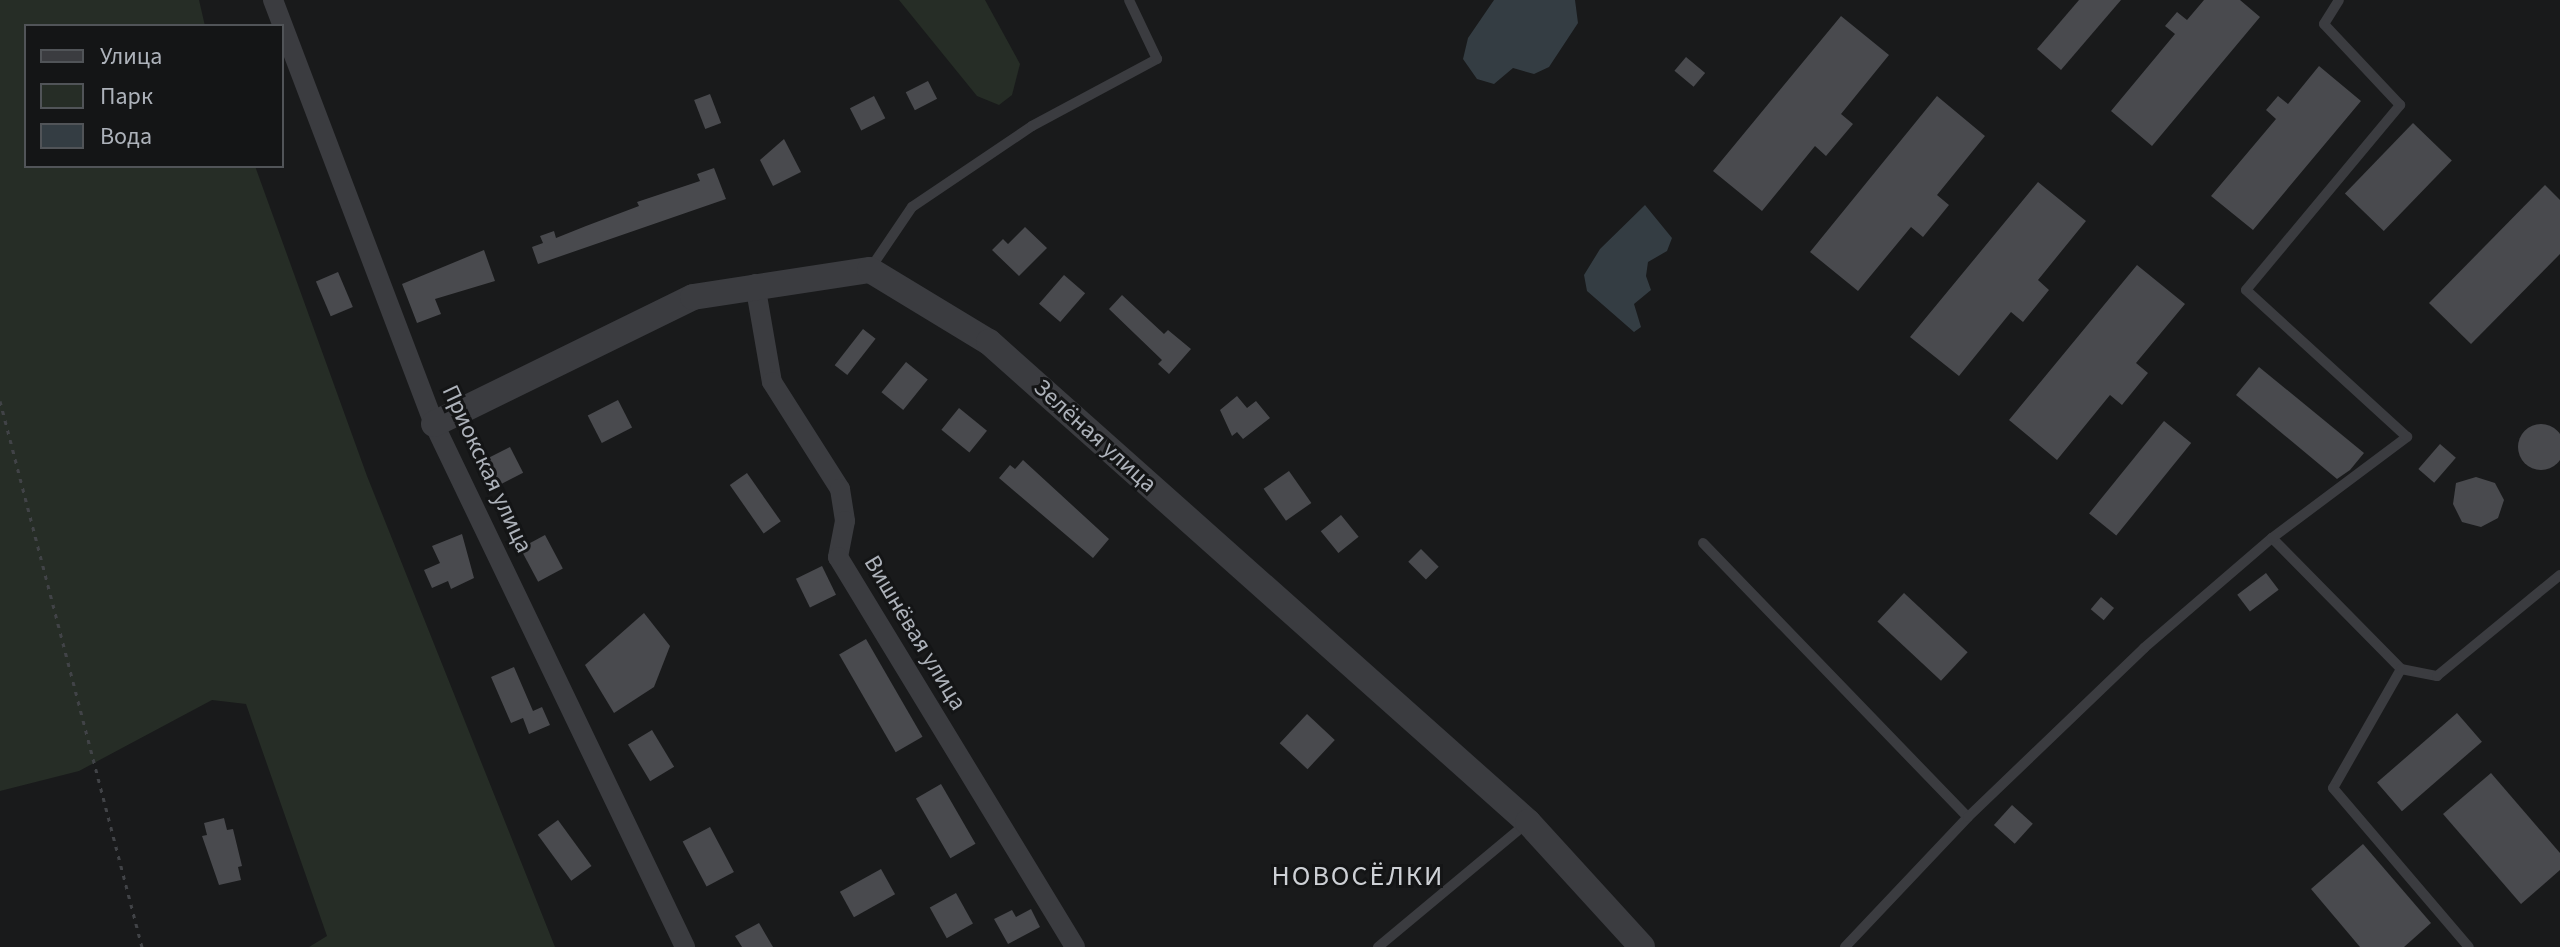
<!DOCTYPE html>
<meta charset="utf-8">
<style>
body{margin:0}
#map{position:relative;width:2560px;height:947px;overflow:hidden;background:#191a1b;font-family:"Source Sans 3",sans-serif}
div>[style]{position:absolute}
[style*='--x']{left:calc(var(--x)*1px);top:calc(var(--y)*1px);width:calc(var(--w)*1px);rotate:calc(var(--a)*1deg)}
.green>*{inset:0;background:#262d26}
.water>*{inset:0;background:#343d43}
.building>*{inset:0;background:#494a4e;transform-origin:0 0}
.round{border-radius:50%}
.path>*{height:3px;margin-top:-1.5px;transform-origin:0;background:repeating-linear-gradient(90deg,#414347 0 4px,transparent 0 10px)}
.service>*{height:10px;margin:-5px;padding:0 5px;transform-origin:5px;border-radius:5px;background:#3b3c40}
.minor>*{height:20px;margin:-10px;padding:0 10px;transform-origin:10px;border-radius:10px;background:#3b3c40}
.tertiary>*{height:26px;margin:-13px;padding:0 13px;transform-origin:13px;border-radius:13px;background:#3b3c40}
span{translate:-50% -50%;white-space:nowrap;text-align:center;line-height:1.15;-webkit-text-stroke:6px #141516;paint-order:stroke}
.street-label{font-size:24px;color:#adb2ba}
.quarter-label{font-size:28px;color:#ced1d6;letter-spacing:2px}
.legend{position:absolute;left:24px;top:24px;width:260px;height:144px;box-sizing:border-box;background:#141516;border:2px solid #515458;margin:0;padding:10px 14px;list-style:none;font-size:24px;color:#adb2ba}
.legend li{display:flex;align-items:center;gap:16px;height:40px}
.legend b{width:40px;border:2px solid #515458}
</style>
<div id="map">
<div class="green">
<i style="clip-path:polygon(0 0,199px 0,205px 26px,26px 26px,26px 166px,255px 166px,367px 476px,555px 947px,309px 947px,327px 936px,246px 704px,212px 700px,79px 771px,0 791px)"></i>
<i style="clip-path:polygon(899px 0,985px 0,1020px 64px,1012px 95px,999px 105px,977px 96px)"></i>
</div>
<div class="water">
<i style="clip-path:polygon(1494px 0,1575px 0,1578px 23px,1549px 67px,1534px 74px,1513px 68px,1494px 84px,1477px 79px,1463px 59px,1468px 38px)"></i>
<i style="clip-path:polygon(1645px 205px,1672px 238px,1667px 251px,1648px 262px,1646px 276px,1651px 290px,1634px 304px,1641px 327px,1634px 332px,1587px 291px,1584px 275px,1600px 249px)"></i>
</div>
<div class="building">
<i style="clip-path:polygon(2079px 0,2121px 0,2061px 70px,2037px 49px)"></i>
<i style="clip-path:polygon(2204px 0,2240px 0,2260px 17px,2152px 146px,2111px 111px,2175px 34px,2165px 26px,2177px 12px,2187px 20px)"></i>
<i style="clip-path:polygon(1841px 16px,1889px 55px,1841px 114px,1853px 124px,1826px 156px,1815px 146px,1762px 211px,1713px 171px)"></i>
<i style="left:1686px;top:57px;width:25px;height:18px;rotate:40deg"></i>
<i style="clip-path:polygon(2319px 66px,2361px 101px,2253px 230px,2211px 196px,2276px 119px,2266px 110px,2278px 96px,2288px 104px)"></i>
<i style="left:928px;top:81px;width:20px;height:25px;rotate:63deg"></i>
<i style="left:710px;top:94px;width:31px;height:17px;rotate:69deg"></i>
<i style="left:874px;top:96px;width:25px;height:27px;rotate:63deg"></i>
<i style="clip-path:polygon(1937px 96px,1985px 136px,1937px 195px,1949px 205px,1923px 237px,1911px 227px,1858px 291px,1810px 252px)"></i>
<i style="left:2413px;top:123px;width:54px;height:98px;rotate:44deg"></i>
<i style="clip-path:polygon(784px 139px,801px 172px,773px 186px,760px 160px)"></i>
<i style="clip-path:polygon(714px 168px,726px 199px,538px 264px,532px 247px,543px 243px,540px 236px,554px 231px,556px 238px,586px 226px,639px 206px,637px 202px,700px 181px,697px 174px)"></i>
<i style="clip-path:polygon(2038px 182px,2086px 221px,2038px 280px,2049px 290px,2023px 322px,2011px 312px,1959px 376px,1910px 337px)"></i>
<i style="clip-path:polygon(2545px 185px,2560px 200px,2560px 254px,2471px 344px,2429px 303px)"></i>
<i style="clip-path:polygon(1025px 227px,1047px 248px,1019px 276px,992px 250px,1003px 239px,1008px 244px)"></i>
<i style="clip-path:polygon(484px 250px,495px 281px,435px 299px,441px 314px,417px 323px,402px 284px)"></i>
<i style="clip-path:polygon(2137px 265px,2185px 304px,2136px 363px,2148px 373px,2122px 405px,2110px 395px,2057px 460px,2009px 420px)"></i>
<i style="left:338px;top:272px;width:38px;height:24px;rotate:67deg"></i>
<i style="left:1064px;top:275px;width:28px;height:38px;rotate:41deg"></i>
<i style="clip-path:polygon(1122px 295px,1164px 334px,1168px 330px,1191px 349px,1169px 374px,1158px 364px,1162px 360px,1109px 309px)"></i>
<i style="left:863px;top:329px;width:16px;height:46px;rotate:38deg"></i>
<i style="left:906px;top:362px;width:28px;height:39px;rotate:39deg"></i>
<i style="clip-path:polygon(2259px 367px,2364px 453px,2350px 470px,2337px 479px,2236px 395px)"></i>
<i style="clip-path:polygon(1237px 396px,1247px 408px,1256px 401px,1270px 418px,1243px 439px,1237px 432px,1232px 436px,1220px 410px)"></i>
<i style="left:618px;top:400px;width:31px;height:34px;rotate:63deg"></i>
<i style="left:959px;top:408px;width:36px;height:28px;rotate:39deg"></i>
<i style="left:2164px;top:421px;width:35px;height:119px;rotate:39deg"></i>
<i class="round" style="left:2518px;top:424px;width:46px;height:46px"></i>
<i style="left:2440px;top:444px;width:21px;height:33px;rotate:41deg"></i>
<i style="left:510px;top:447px;width:29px;height:30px;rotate:63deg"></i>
<i style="clip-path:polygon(1023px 460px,1109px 539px,1093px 558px,999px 478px,1010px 465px,1015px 469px)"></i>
<i style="left:1289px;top:471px;width:39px;height:31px;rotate:55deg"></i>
<i style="left:747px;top:473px;width:59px;height:21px;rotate:55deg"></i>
<i style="clip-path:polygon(2476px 477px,2495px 483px,2504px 500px,2498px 518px,2481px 527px,2462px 522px,2453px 504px,2456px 483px)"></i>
<i style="left:1341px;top:515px;width:28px;height:26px;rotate:51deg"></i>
<i style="clip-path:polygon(462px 534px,474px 578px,451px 589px,448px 581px,432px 588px,424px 570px,440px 563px,432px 546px)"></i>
<i style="left:545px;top:535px;width:38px;height:28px;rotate:62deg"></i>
<i style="left:1421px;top:549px;width:25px;height:18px;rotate:45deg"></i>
<i style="left:822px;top:566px;width:32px;height:29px;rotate:64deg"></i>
<i style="left:2266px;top:573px;width:21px;height:36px;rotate:53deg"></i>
<i style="left:1904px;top:593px;width:87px;height:39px;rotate:43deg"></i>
<i style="left:2101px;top:597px;width:17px;height:16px;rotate:40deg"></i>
<i style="clip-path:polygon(644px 613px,670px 646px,654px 687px,614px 713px,585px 665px)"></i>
<i style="left:866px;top:639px;width:113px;height:31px;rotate:60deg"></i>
<i style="clip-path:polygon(514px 667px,533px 711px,542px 707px,550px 725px,529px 734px,523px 718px,511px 723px,491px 677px)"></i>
<i style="left:2457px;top:713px;width:38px;height:106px;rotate:49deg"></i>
<i style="left:1307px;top:714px;width:38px;height:40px;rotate:43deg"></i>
<i style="left:652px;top:730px;width:43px;height:28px;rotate:59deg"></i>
<i style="clip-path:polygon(2491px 773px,2560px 853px,2560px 870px,2521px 904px,2443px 814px)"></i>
<i style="left:941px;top:784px;width:69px;height:29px;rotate:60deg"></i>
<i style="left:2012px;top:805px;width:28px;height:27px;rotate:42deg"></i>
<i style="clip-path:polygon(224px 818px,227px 830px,233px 829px,242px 866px,238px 867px,241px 880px,219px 885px,202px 836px,207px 835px,204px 823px)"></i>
<i style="left:558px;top:820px;width:57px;height:25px;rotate:54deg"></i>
<i style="left:710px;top:827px;width:51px;height:31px;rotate:62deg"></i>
<i style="clip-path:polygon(2363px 844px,2431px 923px,2404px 947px,2360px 947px,2311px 889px)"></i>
<i style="left:881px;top:869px;width:29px;height:47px;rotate:61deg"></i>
<i style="left:956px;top:893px;width:35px;height:30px;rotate:61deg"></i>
<i style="clip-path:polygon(1031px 909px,1040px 927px,1008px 944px,994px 919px,1012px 910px,1016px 917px)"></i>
<i style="clip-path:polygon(759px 923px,773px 947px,742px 947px,735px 936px)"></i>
</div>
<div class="path">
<i style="--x:0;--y:401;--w:564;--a:75.42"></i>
</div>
<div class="service">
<i style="--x:870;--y:269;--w:75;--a:-55.9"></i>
<i style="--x:912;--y:207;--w:145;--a:-34"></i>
<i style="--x:1032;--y:126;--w:142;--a:-28.2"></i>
<i style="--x:1157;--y:59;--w:65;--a:-115.4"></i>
<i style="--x:2272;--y:538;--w:184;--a:45.4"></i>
<i style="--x:2401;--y:669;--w:137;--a:119.7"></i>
<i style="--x:2333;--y:788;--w:209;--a:49.5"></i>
<i style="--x:1703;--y:543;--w:381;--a:46"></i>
<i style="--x:2401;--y:669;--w:37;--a:11"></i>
<i style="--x:2437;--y:676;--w:159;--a:-39.4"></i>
<i style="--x:1378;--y:947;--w:194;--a:-39.8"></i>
<i style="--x:1845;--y:947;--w:179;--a:-46.6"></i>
<i style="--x:1968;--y:817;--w:244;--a:-43.8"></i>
<i style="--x:2144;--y:648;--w:169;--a:-40.7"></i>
<i style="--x:2272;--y:538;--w:169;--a:-36.8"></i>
<i style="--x:2407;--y:437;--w:218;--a:-137.6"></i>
<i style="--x:2246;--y:290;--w:241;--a:-50.2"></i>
<i style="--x:2400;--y:105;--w:111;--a:-133.2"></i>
<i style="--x:2324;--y:24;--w:28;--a:-58"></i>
</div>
<div class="minor">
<i style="--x:273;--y:0;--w:454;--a:69.2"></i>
<i style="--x:434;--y:424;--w:580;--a:64.36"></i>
<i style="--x:755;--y:284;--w:99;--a:80.2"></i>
<i style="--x:772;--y:382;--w:127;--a:57.6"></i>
<i style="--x:840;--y:489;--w:32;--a:81"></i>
<i style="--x:845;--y:521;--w:37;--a:101"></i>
<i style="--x:838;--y:557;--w:456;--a:58.7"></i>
</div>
<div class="tertiary">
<i style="--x:434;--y:424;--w:288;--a:-26.1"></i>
<i style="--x:693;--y:297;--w:179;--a:-8.7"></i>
<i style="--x:870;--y:270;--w:139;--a:31.2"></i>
<i style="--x:989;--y:342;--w:722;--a:41.69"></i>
<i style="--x:1528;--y:822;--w:169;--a:47.6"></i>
</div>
<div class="street-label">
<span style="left:1095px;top:436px;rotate:42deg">Зелёная улица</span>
<span style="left:487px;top:469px;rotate:65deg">Приокская улица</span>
<span style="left:915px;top:633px;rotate:59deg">Вишнёвая улица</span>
</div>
<div class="quarter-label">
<span style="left:1358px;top:876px">НОВОСЁЛКИ</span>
</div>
<ul class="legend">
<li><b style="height:10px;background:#3b3c40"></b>Улица</li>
<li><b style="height:22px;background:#262d26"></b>Парк</li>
<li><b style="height:22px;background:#343d43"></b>Вода</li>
</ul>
</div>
